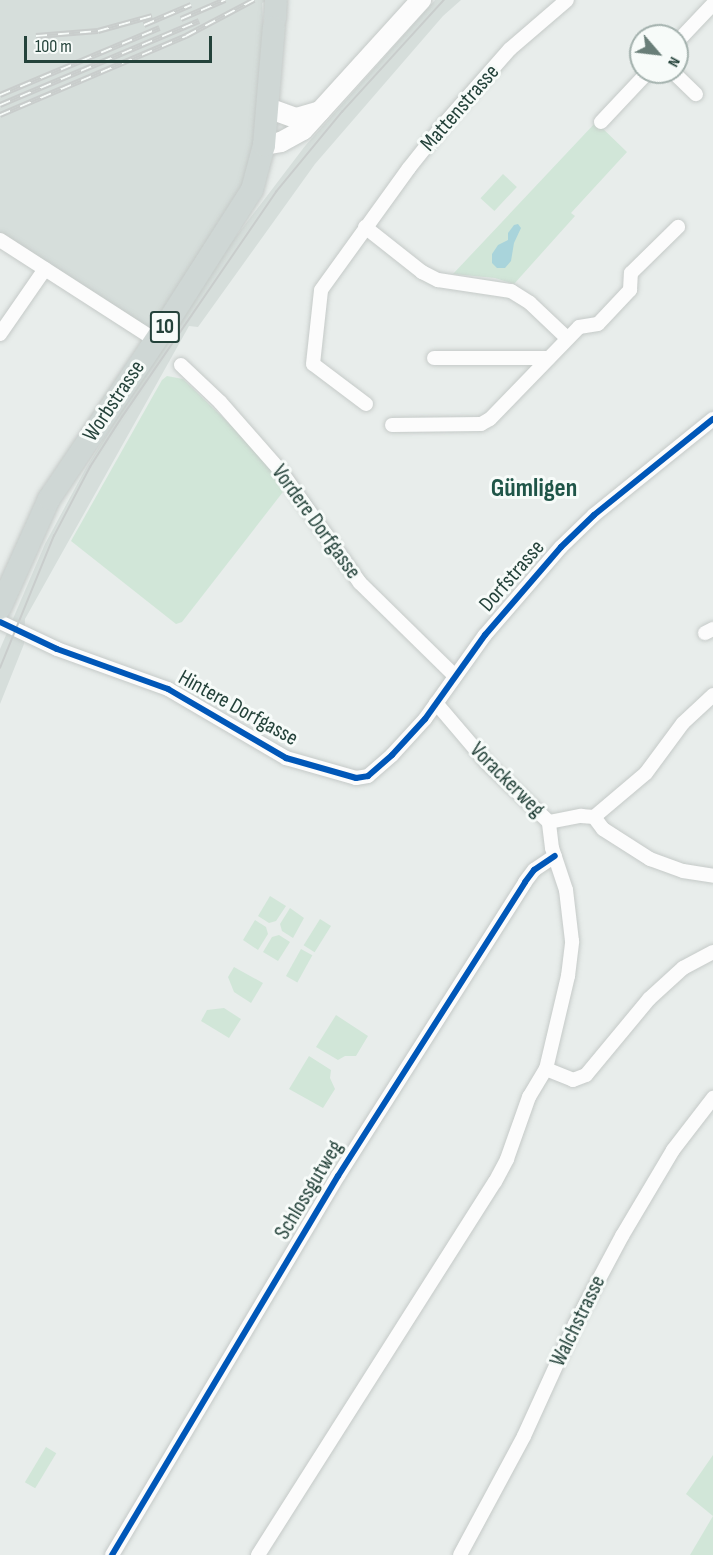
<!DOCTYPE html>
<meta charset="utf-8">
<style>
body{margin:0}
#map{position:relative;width:713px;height:1555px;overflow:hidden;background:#e8edeb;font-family:"Sofia Sans Condensed",sans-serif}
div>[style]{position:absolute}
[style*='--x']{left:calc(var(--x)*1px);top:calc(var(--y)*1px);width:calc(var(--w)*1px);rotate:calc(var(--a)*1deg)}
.built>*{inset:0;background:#d6dedb}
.green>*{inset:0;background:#d1e6d8;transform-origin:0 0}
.water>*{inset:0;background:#a9d4db}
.roads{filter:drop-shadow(0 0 2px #c5cac8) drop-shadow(0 0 2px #c5cac8)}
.street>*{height:14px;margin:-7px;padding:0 7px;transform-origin:7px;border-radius:7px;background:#fcfcfc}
.secondary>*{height:20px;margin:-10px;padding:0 10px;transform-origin:10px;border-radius:10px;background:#fcfcfc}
.primary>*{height:22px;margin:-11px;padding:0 11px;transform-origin:11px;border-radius:11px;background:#cfd7d5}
.tram>*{height:1.5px;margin:-0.75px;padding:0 0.75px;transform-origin:0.75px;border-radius:0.75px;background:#c9cdcc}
.rail>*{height:6px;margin-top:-3px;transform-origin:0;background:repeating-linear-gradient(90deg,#f7fbf9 0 11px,#c9cdcc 0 22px);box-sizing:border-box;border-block:2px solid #c9cdcc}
.cycleway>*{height:6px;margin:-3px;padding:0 3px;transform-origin:3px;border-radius:3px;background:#0057b8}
span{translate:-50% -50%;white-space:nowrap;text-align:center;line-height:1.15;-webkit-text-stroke:6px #f7fbf9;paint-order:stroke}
.shield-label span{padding:2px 4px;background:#f7fbf9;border:2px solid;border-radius:4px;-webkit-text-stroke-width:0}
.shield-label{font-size:21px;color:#24423a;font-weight:700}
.street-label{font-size:22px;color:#24423a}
.quarter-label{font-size:26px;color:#1f5548;font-weight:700}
.north{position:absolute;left:629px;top:24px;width:60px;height:60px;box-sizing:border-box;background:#f7fbf9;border:2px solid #a3b1ad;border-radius:50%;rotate:118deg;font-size:16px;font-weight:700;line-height:24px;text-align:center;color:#24423a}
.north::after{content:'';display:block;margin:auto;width:21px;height:27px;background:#697e78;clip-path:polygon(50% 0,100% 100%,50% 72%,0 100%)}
.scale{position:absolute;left:24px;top:36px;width:188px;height:27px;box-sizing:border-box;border:3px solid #24423a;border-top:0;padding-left:8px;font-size:18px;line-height:21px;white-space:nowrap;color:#24423a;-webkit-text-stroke:4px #f7fbf9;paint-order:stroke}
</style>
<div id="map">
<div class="built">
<i style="clip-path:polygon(0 0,268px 0,262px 3px,268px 108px,257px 176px,155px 340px,0 240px)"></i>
<i style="clip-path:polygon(435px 0,461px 0,443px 16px,315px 164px,198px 327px,189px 326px,25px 619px,24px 644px,0 704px,0 649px,45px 544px,86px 468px,180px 316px,228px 247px,305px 146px)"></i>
</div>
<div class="green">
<i style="clip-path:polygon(596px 122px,627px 152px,571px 213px,575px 216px,514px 284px,495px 278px,453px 274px)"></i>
<i style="left:503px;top:174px;width:19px;height:33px;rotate:43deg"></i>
<i style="clip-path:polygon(167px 376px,183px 379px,241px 435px,286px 488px,182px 622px,176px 624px,71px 541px,162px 380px)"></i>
<i style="clip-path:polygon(270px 896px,286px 906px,276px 921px,269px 923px,258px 916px)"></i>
<i style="clip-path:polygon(290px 908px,304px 918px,293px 938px,282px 931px,280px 924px)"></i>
<i style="left:320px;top:919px;width:13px;height:31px;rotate:32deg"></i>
<i style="clip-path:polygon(255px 920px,266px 927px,268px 934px,258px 950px,243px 940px)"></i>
<i style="clip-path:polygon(279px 935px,290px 942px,278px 961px,263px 952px,272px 937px)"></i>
<i style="left:301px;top:949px;width:13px;height:31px;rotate:29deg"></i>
<i style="clip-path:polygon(234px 967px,263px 983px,251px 1003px,234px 992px,228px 977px)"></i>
<i style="clip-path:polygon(224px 1008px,241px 1019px,229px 1038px,201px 1021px,207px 1010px)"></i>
<i style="clip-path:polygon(336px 1015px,368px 1036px,356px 1056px,345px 1056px,338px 1060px,316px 1047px)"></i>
<i style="clip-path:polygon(309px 1056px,331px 1070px,330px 1078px,335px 1089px,323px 1108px,289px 1089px)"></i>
<i style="left:46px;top:1447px;width:12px;height:41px;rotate:31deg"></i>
<i style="clip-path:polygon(713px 1455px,713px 1516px,686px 1494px)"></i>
<i style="clip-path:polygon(713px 1516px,713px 1555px,690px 1555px)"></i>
</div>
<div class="water">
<i style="clip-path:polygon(514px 225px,518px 224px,521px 228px,514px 243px,511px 261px,505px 268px,497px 268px,492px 263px,492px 254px,498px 245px,508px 240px,508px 233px)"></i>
</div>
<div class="roads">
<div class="street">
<i style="--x:677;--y:42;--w:52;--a:-46.5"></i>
<i style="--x:673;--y:72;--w:32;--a:44"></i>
<i style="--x:601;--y:122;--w:69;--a:-46.8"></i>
<i style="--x:365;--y:227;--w:73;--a:38.3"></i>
<i style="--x:422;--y:272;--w:18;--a:27"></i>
<i style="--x:438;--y:280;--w:74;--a:8.6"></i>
<i style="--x:511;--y:291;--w:22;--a:32"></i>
<i style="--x:530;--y:303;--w:51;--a:43.4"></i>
<i style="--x:0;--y:240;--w:184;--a:32.8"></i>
<i style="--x:0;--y:334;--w:79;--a:-55.3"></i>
<i style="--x:434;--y:358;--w:114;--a:0"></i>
<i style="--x:181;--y:365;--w:54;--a:43.5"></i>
<i style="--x:220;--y:402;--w:91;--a:48.6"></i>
<i style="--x:280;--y:470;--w:138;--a:54.7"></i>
<i style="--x:360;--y:583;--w:133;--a:44.4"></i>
<i style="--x:366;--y:404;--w:66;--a:-143"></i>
<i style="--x:313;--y:364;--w:74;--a:-83.8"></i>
<i style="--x:321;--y:290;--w:150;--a:-54.2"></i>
<i style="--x:409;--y:168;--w:56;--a:-51.5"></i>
<i style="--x:444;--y:124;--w:100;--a:-48.7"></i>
<i style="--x:510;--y:49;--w:75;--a:-40.7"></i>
<i style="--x:392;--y:425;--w:89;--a:-0.6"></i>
<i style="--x:481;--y:424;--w:10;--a:-29"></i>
<i style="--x:490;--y:419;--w:128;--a:-45.9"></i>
<i style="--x:579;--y:327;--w:19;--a:-9"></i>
<i style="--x:598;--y:324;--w:47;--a:-46.7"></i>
<i style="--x:630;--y:290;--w:17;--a:-87"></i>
<i style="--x:631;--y:273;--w:66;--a:-44.4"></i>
<i style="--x:0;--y:622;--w:63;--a:25.3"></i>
<i style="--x:57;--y:649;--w:118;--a:19.8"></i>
<i style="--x:168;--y:689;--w:137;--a:30.3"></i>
<i style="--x:286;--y:758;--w:73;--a:15.9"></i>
<i style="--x:356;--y:778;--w:12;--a:-9"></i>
<i style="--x:368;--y:776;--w:32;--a:-41"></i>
<i style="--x:392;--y:755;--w:49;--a:-47.5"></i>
<i style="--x:425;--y:719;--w:103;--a:-54.5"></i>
<i style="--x:485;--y:635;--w:116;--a:-49.2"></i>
<i style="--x:561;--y:547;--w:46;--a:-44.1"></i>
<i style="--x:594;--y:515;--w:153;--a:-38.9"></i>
<i style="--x:705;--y:633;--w:9;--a:-27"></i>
<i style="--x:436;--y:703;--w:79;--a:49.6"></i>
<i style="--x:487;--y:763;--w:86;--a:43.6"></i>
<i style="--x:594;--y:817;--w:68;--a:-40.2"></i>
<i style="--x:646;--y:773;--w:62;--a:-53.5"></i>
<i style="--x:683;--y:723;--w:41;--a:-43"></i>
<i style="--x:549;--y:822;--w:33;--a:-11"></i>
<i style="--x:581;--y:816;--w:13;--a:4"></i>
<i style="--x:594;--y:817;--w:15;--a:53"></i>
<i style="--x:603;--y:829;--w:56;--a:32.6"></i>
<i style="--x:650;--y:859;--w:35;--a:20"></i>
<i style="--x:683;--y:871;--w:30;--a:9"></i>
<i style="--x:546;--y:1069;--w:29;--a:22"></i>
<i style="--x:573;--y:1080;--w:14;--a:-21"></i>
<i style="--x:586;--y:1075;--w:99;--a:-50.3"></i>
<i style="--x:649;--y:999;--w:46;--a:-42.4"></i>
<i style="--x:683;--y:968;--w:34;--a:-28"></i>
<i style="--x:112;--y:1555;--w:441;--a:-59.2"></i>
<i style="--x:338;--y:1176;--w:348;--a:-57.5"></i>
<i style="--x:525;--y:882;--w:15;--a:-53"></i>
<i style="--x:534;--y:870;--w:25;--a:-34"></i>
<i style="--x:258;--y:1555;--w:442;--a:-57.6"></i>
<i style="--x:495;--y:1182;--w:26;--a:-62"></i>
<i style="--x:507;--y:1159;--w:66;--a:-70.5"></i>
<i style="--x:529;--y:1097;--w:33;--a:-59"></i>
<i style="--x:546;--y:1069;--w:96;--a:-76.7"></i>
<i style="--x:568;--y:976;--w:35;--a:-83"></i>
<i style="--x:572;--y:941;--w:51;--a:-96.7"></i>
<i style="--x:566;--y:890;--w:44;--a:-108.4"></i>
<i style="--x:552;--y:848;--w:26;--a:-97"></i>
<i style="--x:460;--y:1555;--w:135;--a:-61.7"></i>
<i style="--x:524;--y:1436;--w:123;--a:-65.5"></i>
<i style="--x:575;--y:1324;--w:100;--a:-61.9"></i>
<i style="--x:622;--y:1236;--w:100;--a:-59.3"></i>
<i style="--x:673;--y:1150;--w:66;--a:-52.4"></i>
</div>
<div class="secondary">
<i style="--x:268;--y:108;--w:30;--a:20"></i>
<i style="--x:296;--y:118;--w:25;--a:-16"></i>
<i style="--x:264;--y:145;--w:17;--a:-10"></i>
<i style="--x:281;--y:142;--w:25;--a:-29"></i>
<i style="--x:303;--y:130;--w:176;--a:-47.8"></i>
</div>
<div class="primary">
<i style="--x:275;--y:19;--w:19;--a:-87"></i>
<i style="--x:0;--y:608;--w:120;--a:-65.8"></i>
<i style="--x:49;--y:499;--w:206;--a:-56.1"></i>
<i style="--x:164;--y:328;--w:164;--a:-57.5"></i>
<i style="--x:252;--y:190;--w:47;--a:-75.1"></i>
<i style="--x:264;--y:145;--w:118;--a:-85.2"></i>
</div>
</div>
<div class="tram">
<i style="--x:0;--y:668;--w:143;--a:-67.8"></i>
<i style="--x:54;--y:536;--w:78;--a:-62.4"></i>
<i style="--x:90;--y:467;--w:59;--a:-57.4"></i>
<i style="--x:122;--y:417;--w:273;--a:-55.6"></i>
<i style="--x:276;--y:192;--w:104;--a:-50.5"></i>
<i style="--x:342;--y:112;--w:151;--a:-47.7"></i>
</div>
<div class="rail">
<i style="--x:181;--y:19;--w:48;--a:-23.4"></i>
<i style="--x:144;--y:25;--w:51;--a:-23.1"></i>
<i style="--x:36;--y:36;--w:62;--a:-4.6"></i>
<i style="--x:98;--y:31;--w:56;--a:-15.5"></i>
<i style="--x:0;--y:95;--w:173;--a:-22.8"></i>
<i style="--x:0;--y:105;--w:216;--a:-22.9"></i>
<i style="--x:0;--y:115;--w:202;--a:-23"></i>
<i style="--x:186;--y:36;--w:77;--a:-27.9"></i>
</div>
<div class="cycleway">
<i style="--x:0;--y:622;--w:63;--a:25.3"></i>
<i style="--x:57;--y:649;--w:118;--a:19.8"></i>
<i style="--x:168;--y:689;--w:137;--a:30.3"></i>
<i style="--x:286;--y:758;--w:73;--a:15.9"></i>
<i style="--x:356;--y:778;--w:12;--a:-9"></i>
<i style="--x:368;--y:776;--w:32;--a:-41"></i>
<i style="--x:392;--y:755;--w:49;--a:-47.5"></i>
<i style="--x:425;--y:719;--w:103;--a:-54.5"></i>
<i style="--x:485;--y:635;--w:116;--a:-49.2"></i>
<i style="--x:561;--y:547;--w:46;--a:-44.1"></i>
<i style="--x:594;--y:515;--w:153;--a:-38.9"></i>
<i style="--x:112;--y:1555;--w:441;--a:-59.2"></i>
<i style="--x:338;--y:1176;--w:348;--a:-57.5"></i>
<i style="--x:525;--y:882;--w:15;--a:-53"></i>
<i style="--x:534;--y:870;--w:25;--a:-34"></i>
</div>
<div class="shield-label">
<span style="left:165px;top:327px">10</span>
</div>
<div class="street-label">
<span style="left:460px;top:108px;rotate:-49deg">Mattenstrasse</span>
<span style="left:114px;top:401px;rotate:-56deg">Worbstrasse</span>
<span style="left:316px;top:522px;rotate:54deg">Vordere Dorfgasse</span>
<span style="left:512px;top:576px;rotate:-49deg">Dorfstrasse</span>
<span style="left:238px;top:708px;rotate:29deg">Hintere Dorfgasse</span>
<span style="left:507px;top:780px;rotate:45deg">Vorackerweg</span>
<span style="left:309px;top:1190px;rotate:-59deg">Schlossgutweg</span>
<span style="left:578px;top:1321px;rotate:-64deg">Walchstrasse</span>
</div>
<div class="quarter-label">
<span style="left:534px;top:489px">Gümligen</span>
</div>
<div class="north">N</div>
<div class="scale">100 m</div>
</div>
